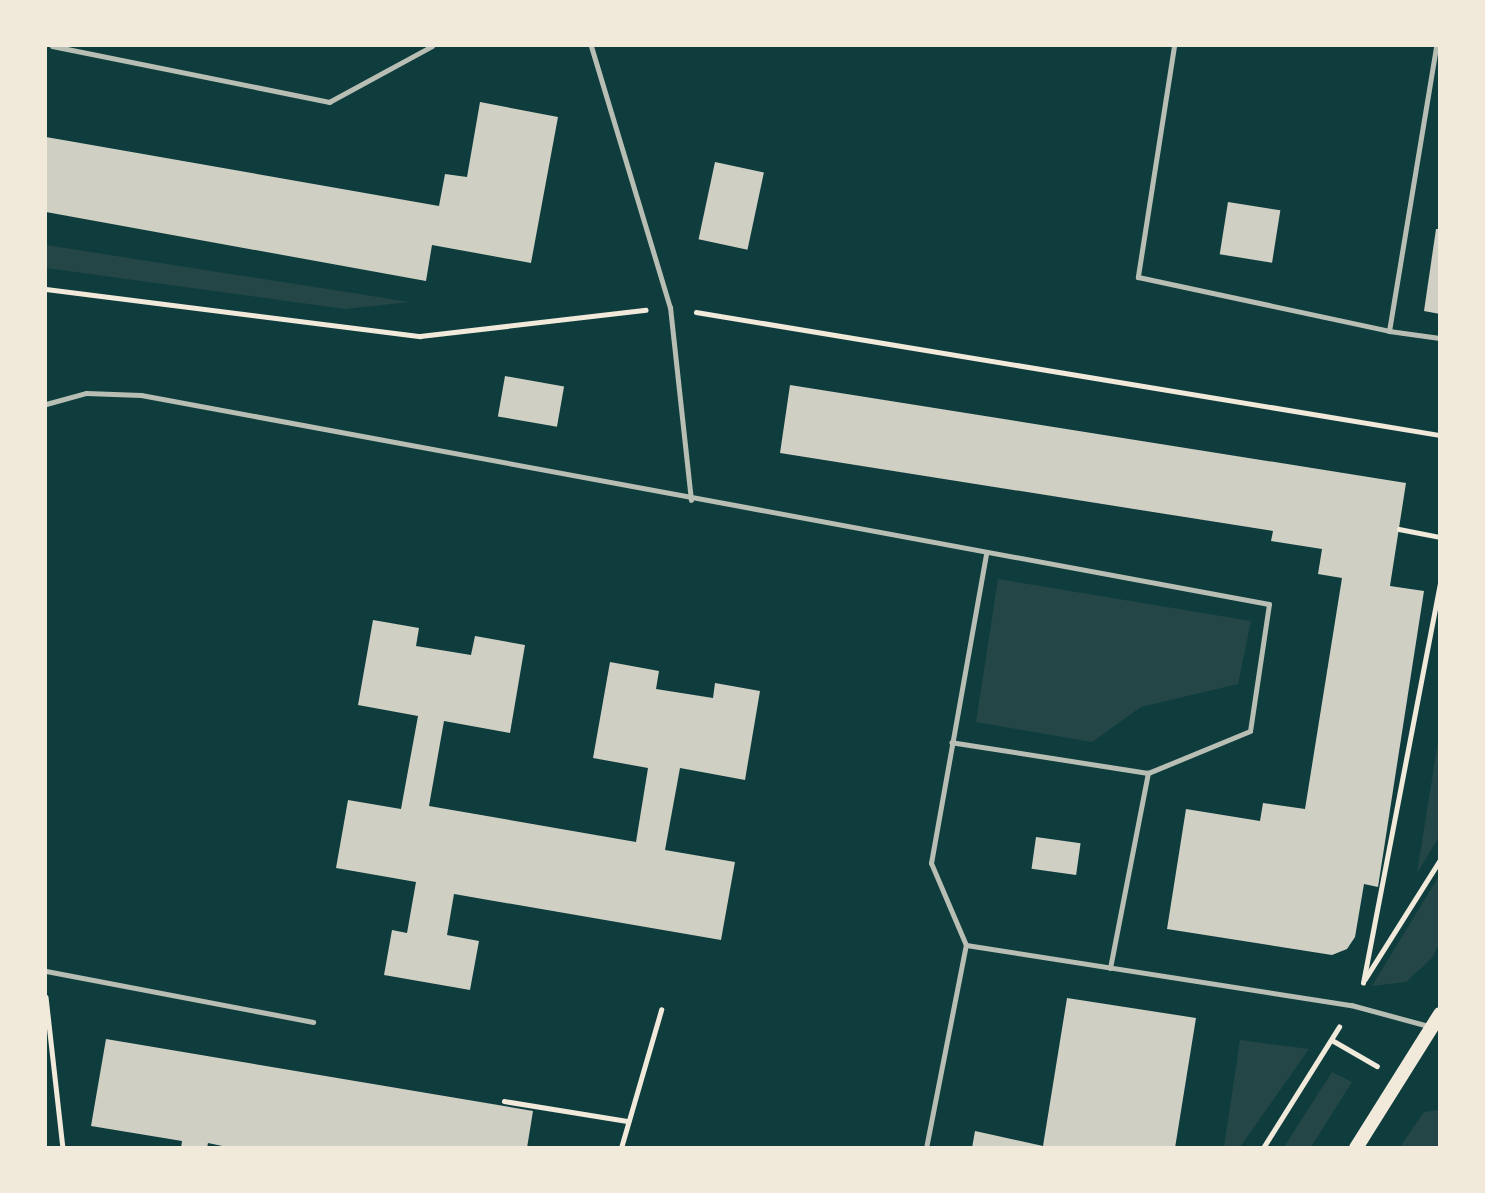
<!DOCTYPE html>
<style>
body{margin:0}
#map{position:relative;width:1485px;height:1193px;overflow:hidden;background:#0f3d3e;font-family:Merriweather,serif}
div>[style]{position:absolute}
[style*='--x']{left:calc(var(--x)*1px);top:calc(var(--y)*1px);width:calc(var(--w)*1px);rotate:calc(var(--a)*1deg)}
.green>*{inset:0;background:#244646}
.building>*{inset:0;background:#cfcfc3;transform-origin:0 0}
.path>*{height:4.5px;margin:-2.25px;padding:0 2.25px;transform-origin:2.25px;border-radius:2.25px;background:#f1e9da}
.service>*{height:5px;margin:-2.5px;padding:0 2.5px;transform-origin:2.5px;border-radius:2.5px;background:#b8beb3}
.secondary>*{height:14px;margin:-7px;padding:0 7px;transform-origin:7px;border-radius:7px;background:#f1e9da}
span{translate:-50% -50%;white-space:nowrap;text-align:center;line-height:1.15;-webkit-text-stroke:5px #f1e9da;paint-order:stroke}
.frame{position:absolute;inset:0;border:47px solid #f1e9da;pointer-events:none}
</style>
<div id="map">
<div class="green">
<i style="clip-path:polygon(46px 245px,410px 302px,345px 309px,46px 268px)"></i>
<i style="clip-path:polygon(998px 579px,1251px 621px,1238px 684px,1141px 707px,1092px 742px,976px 722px)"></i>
<i style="clip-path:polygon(1439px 735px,1439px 837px,1417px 873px)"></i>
<i style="clip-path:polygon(1439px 876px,1439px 944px,1432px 958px,1406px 982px,1372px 986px)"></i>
<i style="clip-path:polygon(1240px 1040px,1309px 1049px,1240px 1147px,1224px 1147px)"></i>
<i style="clip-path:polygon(1332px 1072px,1352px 1082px,1311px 1147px,1284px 1147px)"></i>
<i style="clip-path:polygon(1439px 1110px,1439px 1147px,1400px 1147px,1424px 1112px)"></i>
</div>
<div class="building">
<i style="clip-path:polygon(480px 102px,558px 117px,531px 263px,432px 245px,426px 281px,46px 212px,46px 137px,439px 206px,445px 174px,467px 177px)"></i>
<i style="left:715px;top:162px;width:50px;height:79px;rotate:12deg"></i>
<i style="left:1228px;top:202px;width:53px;height:53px;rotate:9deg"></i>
<i style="clip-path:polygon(1436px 229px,1440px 229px,1440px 314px,1424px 311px)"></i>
<i style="left:505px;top:376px;width:60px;height:41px;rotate:10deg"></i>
<i style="clip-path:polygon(790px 385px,1406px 483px,1390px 586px,1424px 591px,1378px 887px,1364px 884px,1355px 937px,1347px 949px,1332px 955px,1167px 929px,1186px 809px,1260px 821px,1263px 803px,1305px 809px,1342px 578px,1318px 574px,1322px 549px,1271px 541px,1273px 531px,780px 453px)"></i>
<i style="clip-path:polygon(373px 620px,419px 628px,416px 646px,471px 655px,475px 636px,525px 645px,510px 733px,444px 721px,429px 806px,636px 842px,648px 768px,593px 758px,610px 662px,659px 671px,656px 689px,713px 698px,715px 683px,760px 691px,745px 780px,680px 768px,665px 850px,735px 862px,721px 940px,454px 894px,447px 935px,479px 941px,470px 990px,384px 975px,392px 930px,407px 933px,416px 882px,336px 868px,348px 800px,401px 809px,418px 716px,358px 705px)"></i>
<i style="left:1036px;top:837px;width:45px;height:32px;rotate:8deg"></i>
<i style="clip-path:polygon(1067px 998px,1196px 1018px,1175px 1148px,972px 1148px,975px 1131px,1043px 1146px)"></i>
<i style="clip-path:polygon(106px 1039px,533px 1111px,527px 1148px,232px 1148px,208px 1143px,207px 1148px,181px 1148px,182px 1141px,91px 1126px)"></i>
</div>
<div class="path">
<i style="--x:46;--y:289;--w:377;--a:7.2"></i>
<i style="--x:420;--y:336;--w:227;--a:-6.6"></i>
<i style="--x:696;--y:312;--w:754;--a:9.39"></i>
<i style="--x:1399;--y:529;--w:42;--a:11"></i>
<i style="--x:1365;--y:979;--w:141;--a:-57.8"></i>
<i style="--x:1363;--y:983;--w:406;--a:-79.1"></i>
<i style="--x:46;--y:997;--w:152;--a:83.6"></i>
<i style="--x:1332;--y:1040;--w:52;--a:30"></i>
<i style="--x:504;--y:1101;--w:126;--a:9.2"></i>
<i style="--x:621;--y:1148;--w:144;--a:-73.8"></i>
<i style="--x:1263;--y:1148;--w:143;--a:-57.9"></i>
</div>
<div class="service">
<i style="--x:52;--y:46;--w:283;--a:11.4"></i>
<i style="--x:329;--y:102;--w:117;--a:-28.5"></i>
<i style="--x:591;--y:46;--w:273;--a:73.2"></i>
<i style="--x:670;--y:307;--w:194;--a:83.8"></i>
<i style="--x:1174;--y:46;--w:234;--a:98.9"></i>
<i style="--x:1138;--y:277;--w:257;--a:12.1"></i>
<i style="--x:1389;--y:331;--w:289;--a:-80.6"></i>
<i style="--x:1389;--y:331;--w:51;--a:7.8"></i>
<i style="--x:46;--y:404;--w:41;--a:-15.4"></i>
<i style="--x:86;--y:393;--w:55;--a:2.1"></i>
<i style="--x:141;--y:395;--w:1147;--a:10.5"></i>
<i style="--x:1269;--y:604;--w:128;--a:98.5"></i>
<i style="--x:1250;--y:731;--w:110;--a:157.6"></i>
<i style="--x:1148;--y:773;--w:199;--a:-171.1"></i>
<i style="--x:966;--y:945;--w:390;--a:8.9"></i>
<i style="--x:1351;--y:1005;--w:84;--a:15.2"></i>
<i style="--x:1110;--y:968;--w:199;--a:-79"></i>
<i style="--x:46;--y:971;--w:272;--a:10.8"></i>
<i style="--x:926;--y:1148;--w:207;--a:-78.9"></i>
<i style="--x:966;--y:945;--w:89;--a:-113.1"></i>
<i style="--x:931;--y:863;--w:315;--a:-79.9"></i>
</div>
<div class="secondary">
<i style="--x:1356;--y:1148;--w:158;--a:-57.9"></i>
</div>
<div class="frame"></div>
</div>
